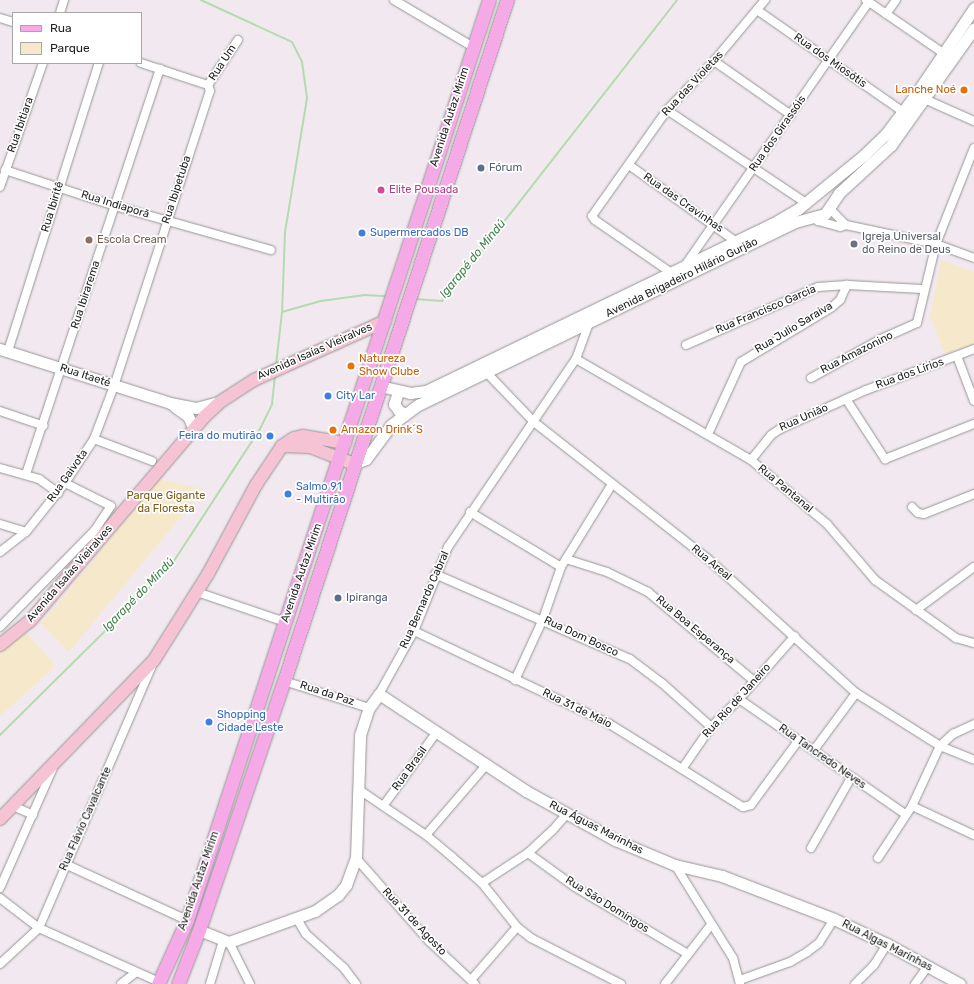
<!DOCTYPE html>
<meta charset="utf-8">
<style>
body{margin:0}
#map{position:relative;width:974px;height:984px;overflow:hidden;background:#f1e9ef;font-family:Rubik,sans-serif}
div>[style]{position:absolute}
[style*='--x']{left:calc(var(--x)*1px);top:calc(var(--y)*1px);width:calc(var(--w)*1px);rotate:calc(var(--a)*1deg)}
.park>*{inset:0;background:#f6e9cb}
.stream>*{height:2px;margin:-1px;padding:0 1px;transform-origin:1px;border-radius:1px;background:#b4dbad}
.roads{filter:drop-shadow(0 0 1px #969696) drop-shadow(0 0 1px #969696)}
.minor>*{height:8px;margin:-4px;padding:0 4px;transform-origin:4px;border-radius:4px;background:#fff}
.tertiary>*{height:11px;margin:-5.5px;padding:0 5.5px;transform-origin:5.5px;border-radius:5.5px;background:#fff}
.secondary>*{height:12px;margin:-6px;padding:0 6px;transform-origin:6px;border-radius:6px;background:#f5c3d3}
.primary>*{height:13px;margin:-6.5px;padding:0 6.5px;transform-origin:6.5px;border-radius:6.5px;background:#f5aae7}
.dots>*{width:11px;height:11px;translate:-50% -50%;box-sizing:border-box;border:2px solid #fff;border-radius:50%}
span{translate:-50% -50%;white-space:nowrap;text-align:center;line-height:1.15;-webkit-text-stroke:3.5px #fff;paint-order:stroke}
.street-label{font-size:11px;color:#222}
.food-label{font-size:11px;color:#c56008}
.right{translate:-100% -50%;text-align:right}
.left{translate:0 -50%;text-align:left}
.service-label{font-size:11px;color:#4e5e75}
.hotel-label{font-size:11px;color:#b23c85}
.shop-label{font-size:11px;color:#366cbe}
.worship-label{font-size:11px;color:#5b616d}
.education-label{font-size:11px;color:#785e54}
.park-label{font-size:11px;color:#7a5c15}
.water-label{font-size:12px;color:#43844c;font-style:italic}
.legend{position:absolute;left:12px;top:12px;width:130px;height:52px;box-sizing:border-box;background:#fff;border:1px solid #a7a7a7;margin:0;padding:5px 7px;list-style:none;font-size:12px;color:#222}
.legend li{display:flex;align-items:center;gap:8px;height:20px}
.legend b{width:20px;border:1px solid #a7a7a7}
</style>
<div id="map">
<div class="park">
<i style="clip-path:polygon(941px 260px,974px 272px,974px 344px,945px 354px,930px 317px)"></i>
<i style="clip-path:polygon(159px 479px,204px 489px,69px 652px,41px 624px)"></i>
<i style="clip-path:polygon(26px 632px,56px 666px,0 716px,0 646px)"></i>
</div>
<div class="stream">
<i style="--x:201;--y:0;--w:100;--a:24.8"></i>
<i style="--x:292;--y:42;--w:22;--a:63"></i>
<i style="--x:302;--y:62;--w:36;--a:82"></i>
<i style="--x:307;--y:98;--w:136;--a:99.3"></i>
<i style="--x:285;--y:232;--w:80;--a:92.1"></i>
<i style="--x:415;--y:299;--w:27;--a:4"></i>
<i style="--x:442;--y:301;--w:382;--a:-52"></i>
<i style="--x:276;--y:365;--w:53;--a:-83.5"></i>
<i style="--x:282;--y:312;--w:41;--a:-15.8"></i>
<i style="--x:321;--y:301;--w:44;--a:-7.8"></i>
<i style="--x:365;--y:295;--w:22;--a:3"></i>
<i style="--x:0;--y:735;--w:239;--a:-44.7"></i>
<i style="--x:170;--y:567;--w:165;--a:-56.9"></i>
<i style="--x:260;--y:429;--w:28;--a:-64"></i>
<i style="--x:272;--y:404;--w:28;--a:-84"></i>
</div>
<div class="roads">
<div class="minor">
<i style="--x:394;--y:0;--w:92;--a:30.7"></i>
<i style="--x:866;--y:0;--w:93;--a:34.5"></i>
<i style="--x:757;--y:10;--w:178;--a:34.9"></i>
<i style="--x:60;--y:13;--w:14;--a:-73"></i>
<i style="--x:886;--y:14;--w:17;--a:-54"></i>
<i style="--x:0;--y:18;--w:14;--a:17"></i>
<i style="--x:714;--y:61;--w:94;--a:35"></i>
<i style="--x:141;--y:63;--w:71;--a:18.2"></i>
<i style="--x:208;--y:85;--w:54;--a:-56.3"></i>
<i style="--x:920;--y:97;--w:59;--a:24"></i>
<i style="--x:667;--y:110;--w:167;--a:33.8"></i>
<i style="--x:629;--y:165;--w:130;--a:35.6"></i>
<i style="--x:5;--y:170;--w:116;--a:18.1"></i>
<i style="--x:115;--y:206;--w:162;--a:15.8"></i>
<i style="--x:0;--y:187;--w:131;--a:-70.9"></i>
<i style="--x:829;--y:208;--w:24;--a:45"></i>
<i style="--x:814;--y:217;--w:6;--a:45"></i>
<i style="--x:818;--y:221;--w:23;--a:15"></i>
<i style="--x:840;--y:227;--w:6;--a:-18"></i>
<i style="--x:846;--y:225;--w:92;--a:11.9"></i>
<i style="--x:936;--y:244;--w:40;--a:20.2"></i>
<i style="--x:686;--y:264;--w:320;--a:-55.1"></i>
<i style="--x:670;--y:272;--w:91;--a:-145.3"></i>
<i style="--x:595;--y:220;--w:5;--a:-127"></i>
<i style="--x:592;--y:216;--w:130;--a:-54.7"></i>
<i style="--x:667;--y:110;--w:68;--a:-46.2"></i>
<i style="--x:714;--y:61;--w:80;--a:-50.1"></i>
<i style="--x:686;--y:345;--w:144;--a:-23.7"></i>
<i style="--x:818;--y:287;--w:29;--a:-4"></i>
<i style="--x:847;--y:285;--w:76;--a:3"></i>
<i style="--x:8;--y:351;--w:302;--a:-72.5"></i>
<i style="--x:957;--y:356;--w:48;--a:69.3"></i>
<i style="--x:576;--y:359;--w:202;--a:30"></i>
<i style="--x:751;--y:460;--w:99;--a:40.1"></i>
<i style="--x:827;--y:524;--w:74;--a:49.4"></i>
<i style="--x:875;--y:580;--w:100;--a:35.6"></i>
<i style="--x:956;--y:638;--w:19;--a:16"></i>
<i style="--x:486;--y:372;--w:69;--a:46.2"></i>
<i style="--x:534;--y:422;--w:220;--a:38.2"></i>
<i style="--x:707;--y:558;--w:201;--a:42.2"></i>
<i style="--x:856;--y:693;--w:99;--a:32.2"></i>
<i style="--x:940;--y:746;--w:37;--a:22"></i>
<i style="--x:811;--y:378;--w:80;--a:-29.1"></i>
<i style="--x:881;--y:339;--w:39;--a:-24"></i>
<i style="--x:917;--y:323;--w:81;--a:-76.5"></i>
<i style="--x:936;--y:244;--w:103;--a:-68.4"></i>
<i style="--x:846;--y:399;--w:72;--a:57"></i>
<i style="--x:885;--y:459;--w:96;--a:-21.5"></i>
<i style="--x:0;--y:411;--w:46;--a:18.8"></i>
<i style="--x:708;--y:434;--w:79;--a:-65.4"></i>
<i style="--x:741;--y:362;--w:106;--a:-31.1"></i>
<i style="--x:832;--y:307;--w:11;--a:-41"></i>
<i style="--x:840;--y:300;--w:17;--a:-65"></i>
<i style="--x:94;--y:439;--w:62;--a:20.8"></i>
<i style="--x:751;--y:460;--w:32;--a:-51"></i>
<i style="--x:771;--y:435;--w:11;--a:-34"></i>
<i style="--x:780;--y:429;--w:94;--a:-24.4"></i>
<i style="--x:866;--y:390;--w:116;--a:-20.8"></i>
<i style="--x:0;--y:468;--w:41;--a:15.8"></i>
<i style="--x:39;--y:479;--w:24;--a:36"></i>
<i style="--x:26;--y:474;--w:427;--a:-71.7"></i>
<i style="--x:65;--y:483;--w:51;--a:26.6"></i>
<i style="--x:111;--y:506;--w:30;--a:124"></i>
<i style="--x:94;--y:531;--w:5;--a:53"></i>
<i style="--x:912;--y:507;--w:8;--a:45"></i>
<i style="--x:918;--y:513;--w:6;--a:9"></i>
<i style="--x:924;--y:514;--w:54;--a:-21.8"></i>
<i style="--x:470;--y:512;--w:106;--a:31.1"></i>
<i style="--x:0;--y:524;--w:27;--a:17"></i>
<i style="--x:0;--y:552;--w:33;--a:-38"></i>
<i style="--x:26;--y:532;--w:63;--a:-51.5"></i>
<i style="--x:65;--y:483;--w:53;--a:-56.6"></i>
<i style="--x:94;--y:439;--w:57;--a:-69.3"></i>
<i style="--x:114;--y:386;--w:310;--a:-72"></i>
<i style="--x:210;--y:91;--w:6;--a:-108"></i>
<i style="--x:566;--y:559;--w:43;--a:17.6"></i>
<i style="--x:607;--y:572;--w:46;--a:26"></i>
<i style="--x:648;--y:592;--w:138;--a:40"></i>
<i style="--x:435;--y:574;--w:213;--a:23.6"></i>
<i style="--x:630;--y:659;--w:40;--a:37"></i>
<i style="--x:662;--y:683;--w:66;--a:41.9"></i>
<i style="--x:197;--y:592;--w:93;--a:18.8"></i>
<i style="--x:916;--y:610;--w:72;--a:-36.6"></i>
<i style="--x:0;--y:627;--w:134;--a:-45.6"></i>
<i style="--x:414;--y:631;--w:215;--a:25.4"></i>
<i style="--x:608;--y:723;--w:159;--a:31.9"></i>
<i style="--x:743;--y:807;--w:8;--a:-14"></i>
<i style="--x:751;--y:805;--w:79;--a:-53.7"></i>
<i style="--x:515;--y:680;--w:67;--a:-65.3"></i>
<i style="--x:543;--y:619;--w:55;--a:-70.9"></i>
<i style="--x:561;--y:567;--w:97;--a:-58.4"></i>
<i style="--x:284;--y:681;--w:89;--a:17.6"></i>
<i style="--x:379;--y:694;--w:72;--a:-60.9"></i>
<i style="--x:414;--y:631;--w:91;--a:-68"></i>
<i style="--x:448;--y:547;--w:227;--a:-55.8"></i>
<i style="--x:576;--y:359;--w:37;--a:-70"></i>
<i style="--x:739;--y:699;--w:202;--a:34.7"></i>
<i style="--x:814;--y:750;--w:71;--a:-53.6"></i>
<i style="--x:682;--y:769;--w:51;--a:-55.4"></i>
<i style="--x:711;--y:727;--w:40;--a:-45"></i>
<i style="--x:739;--y:699;--w:84;--a:-48.4"></i>
<i style="--x:358;--y:789;--w:82;--a:34.1"></i>
<i style="--x:426;--y:835;--w:33;--a:40"></i>
<i style="--x:451;--y:856;--w:41;--a:41.1"></i>
<i style="--x:482;--y:883;--w:56;--a:51.5"></i>
<i style="--x:517;--y:927;--w:18;--a:38"></i>
<i style="--x:531;--y:938;--w:101;--a:27.1"></i>
<i style="--x:384;--y:805;--w:89;--a:-54.2"></i>
<i style="--x:13;--y:806;--w:22;--a:24"></i>
<i style="--x:912;--y:806;--w:68;--a:25.1"></i>
<i style="--x:426;--y:835;--w:94;--a:-49.3"></i>
<i style="--x:811;--y:848;--w:81;--a:-60.3"></i>
<i style="--x:528;--y:853;--w:58;--a:35.9"></i>
<i style="--x:575;--y:887;--w:131;--a:30.7"></i>
<i style="--x:356;--y:858;--w:111;--a:48.7"></i>
<i style="--x:429;--y:941;--w:63;--a:43.1"></i>
<i style="--x:878;--y:858;--w:62;--a:-56.8"></i>
<i style="--x:912;--y:806;--w:66;--a:-65"></i>
<i style="--x:940;--y:746;--w:18;--a:-43"></i>
<i style="--x:953;--y:734;--w:23;--a:-25"></i>
<i style="--x:65;--y:864;--w:134;--a:24.7"></i>
<i style="--x:675;--y:865;--w:110;--a:58.1"></i>
<i style="--x:733;--y:958;--w:27;--a:75"></i>
<i style="--x:482;--y:883;--w:55;--a:-33.1"></i>
<i style="--x:528;--y:853;--w:33;--a:-43"></i>
<i style="--x:552;--y:831;--w:21;--a:-49"></i>
<i style="--x:0;--y:888;--w:131;--a:-66.2"></i>
<i style="--x:0;--y:898;--w:49;--a:37.6"></i>
<i style="--x:39;--y:928;--w:132;--a:24.2"></i>
<i style="--x:297;--y:919;--w:17;--a:59"></i>
<i style="--x:306;--y:934;--w:51;--a:41.8"></i>
<i style="--x:344;--y:968;--w:20;--a:53"></i>
<i style="--x:229;--y:942;--w:47;--a:63.4"></i>
<i style="--x:0;--y:964;--w:53;--a:-42.7"></i>
<i style="--x:39;--y:928;--w:286;--a:-66.7"></i>
<i style="--x:471;--y:980;--w:70;--a:-49"></i>
<i style="--x:740;--y:980;--w:53;--a:-19.8"></i>
<i style="--x:790;--y:962;--w:20;--a:-30"></i>
<i style="--x:807;--y:952;--w:15;--a:-37"></i>
<i style="--x:819;--y:943;--w:28;--a:-58"></i>
<i style="--x:121;--y:984;--w:18;--a:-38"></i>
<i style="--x:210;--y:984;--w:45;--a:-73.2"></i>
<i style="--x:665;--y:984;--w:75;--a:-52.1"></i>
<i style="--x:855;--y:984;--w:27;--a:-45"></i>
<i style="--x:874;--y:965;--w:25;--a:-58"></i>
<i style="--x:915;--y:984;--w:22;--a:-54"></i>
</div>
<div class="tertiary">
<i style="--x:0;--y:349;--w:178;--a:17.6"></i>
<i style="--x:170;--y:403;--w:26;--a:11"></i>
<i style="--x:196;--y:408;--w:24;--a:-15"></i>
<i style="--x:380;--y:386;--w:31;--a:13"></i>
<i style="--x:410;--y:393;--w:16;--a:-7"></i>
<i style="--x:426;--y:391;--w:384;--a:-25.8"></i>
<i style="--x:772;--y:224;--w:30;--a:-30"></i>
<i style="--x:798;--y:209;--w:85;--a:-39.3"></i>
<i style="--x:864;--y:155;--w:29;--a:-44"></i>
<i style="--x:885;--y:135;--w:51;--a:-52.9"></i>
<i style="--x:916;--y:94;--w:104;--a:-56"></i>
<i style="--x:398;--y:392;--w:13;--a:108"></i>
<i style="--x:394;--y:404;--w:9;--a:54"></i>
<i style="--x:399;--y:411;--w:5;--a:22"></i>
<i style="--x:174;--y:406;--w:17;--a:36"></i>
<i style="--x:188;--y:416;--w:14;--a:65"></i>
<i style="--x:354;--y:464;--w:13;--a:-23"></i>
<i style="--x:366;--y:459;--w:42;--a:-53.7"></i>
<i style="--x:391;--y:425;--w:34;--a:-37"></i>
<i style="--x:418;--y:405;--w:419;--a:-25.9"></i>
<i style="--x:795;--y:222;--w:31;--a:-15"></i>
<i style="--x:825;--y:214;--w:25;--a:-56"></i>
<i style="--x:839;--y:193;--w:71;--a:-42.7"></i>
<i style="--x:891;--y:145;--w:143;--a:-54.6"></i>
<i style="--x:199;--y:930;--w:32;--a:22"></i>
<i style="--x:229;--y:942;--w:91;--a:-19.8"></i>
<i style="--x:315;--y:911;--w:28;--a:-35"></i>
<i style="--x:338;--y:895;--w:13;--a:-51"></i>
<i style="--x:346;--y:885;--w:29;--a:-70"></i>
<i style="--x:356;--y:858;--w:123;--a:-88.1"></i>
<i style="--x:360;--y:735;--w:28;--a:-72"></i>
<i style="--x:369;--y:708;--w:17;--a:-54"></i>
<i style="--x:379;--y:694;--w:176;--a:33.4"></i>
<i style="--x:526;--y:791;--w:102;--a:28.8"></i>
<i style="--x:615;--y:840;--w:65;--a:22.6"></i>
<i style="--x:675;--y:865;--w:48;--a:13.2"></i>
<i style="--x:722;--y:876;--w:120;--a:21"></i>
<i style="--x:834;--y:919;--w:59;--a:25.3"></i>
<i style="--x:887;--y:944;--w:83;--a:28.7"></i>
</div>
<div class="secondary">
<i style="--x:282;--y:446;--w:28;--a:2"></i>
<i style="--x:310;--y:447;--w:47;--a:21.1"></i>
<i style="--x:0;--y:645;--w:38;--a:-39"></i>
<i style="--x:30;--y:621;--w:268;--a:-49.5"></i>
<i style="--x:204;--y:417;--w:22;--a:-43"></i>
<i style="--x:220;--y:402;--w:40;--a:-32.9"></i>
<i style="--x:254;--y:380;--w:144;--a:-24.2"></i>
<i style="--x:0;--y:819;--w:221;--a:-45.9"></i>
<i style="--x:154;--y:660;--w:102;--a:-57.9"></i>
<i style="--x:208;--y:574;--w:101;--a:-61.7"></i>
<i style="--x:256;--y:485;--w:47;--a:-56.3"></i>
<i style="--x:282;--y:446;--w:14;--a:-34"></i>
<i style="--x:294;--y:438;--w:9;--a:-13"></i>
<i style="--x:303;--y:436;--w:43;--a:9.5"></i>
</div>
<div class="primary">
<i style="--x:158;--y:984;--w:70;--a:-65.6"></i>
<i style="--x:187;--y:920;--w:968;--a:-71.83"></i>
<i style="--x:178;--y:984;--w:58;--a:-68.7"></i>
<i style="--x:199;--y:930;--w:263;--a:-71.2"></i>
<i style="--x:284;--y:681;--w:717;--a:-71.87"></i>
</div>
</div>
<div class="dots">
<i style="left:964px;top:90px;background:#e8710a"></i>
<i style="left:481px;top:168px;background:#5c6f8a"></i>
<i style="left:381px;top:190px;background:#d1479c"></i>
<i style="left:362px;top:233px;background:#3f7fe0"></i>
<i style="left:89px;top:240px;background:#8d6e63"></i>
<i style="left:854px;top:244px;background:#6b7280"></i>
<i style="left:351px;top:366px;background:#e8710a"></i>
<i style="left:328px;top:396px;background:#3f7fe0"></i>
<i style="left:333px;top:430px;background:#e8710a"></i>
<i style="left:270px;top:436px;background:#3f7fe0"></i>
<i style="left:288px;top:494px;background:#3f7fe0"></i>
<i style="left:338px;top:598px;background:#5c6f8a"></i>
<i style="left:209px;top:722px;background:#3f7fe0"></i>
</div>
<div class="street-label">
<span style="left:830px;top:61px;rotate:35deg">Rua dos Miosótis</span>
<span style="left:223px;top:63px;rotate:-57deg">Rua Um</span>
<span style="left:693px;top:84px;rotate:-47deg">Rua das Violetas</span>
<span style="left:450px;top:117px;rotate:-72deg">Avenida Autaz Mirim</span>
<span style="left:21px;top:125px;rotate:-71deg">Rua Ibitiara</span>
<span style="left:778px;top:134px;rotate:-55deg">Rua dos Girassóis</span>
<span style="left:177px;top:190px;rotate:-72deg">Rua Ibipetuba</span>
<span style="left:683px;top:203px;rotate:35deg">Rua das Cravinhas</span>
<span style="left:115px;top:205px;rotate:17deg">Rua Indiaporã</span>
<span style="left:53px;top:207px;rotate:-73deg">Rua Ibiritê</span>
<span style="left:682px;top:278px;rotate:-26deg">Avenida Brigadeiro Hilário Gurjão</span>
<span style="left:86px;top:295px;rotate:-72deg">Rua Ibirarema</span>
<span style="left:766px;top:310px;rotate:-23deg">Rua Francisco Garcia</span>
<span style="left:794px;top:328px;rotate:-31deg">Rua Julio Saraiva</span>
<span style="left:315px;top:352px;rotate:-24deg">Avenida Isaías Vieiralves</span>
<span style="left:857px;top:353px;rotate:-27deg">Rua Amazonino</span>
<span style="left:910px;top:374px;rotate:-20deg">Rua dos Lírios</span>
<span style="left:85px;top:376px;rotate:18deg">Rua Itaeté</span>
<span style="left:804px;top:418px;rotate:-24deg">Rua União</span>
<span style="left:68px;top:476px;rotate:-55deg">Rua Gaivota</span>
<span style="left:785px;top:489px;rotate:40deg">Rua Pantanal</span>
<span style="left:711px;top:563px;rotate:40deg">Rua Areal</span>
<span style="left:302px;top:573px;rotate:-71deg">Avenida Autaz Mirim</span>
<span style="left:70px;top:574px;rotate:-49deg">Avenida Isaías Vieiralves</span>
<span style="left:425px;top:600px;rotate:-66deg">Rua Bernardo Cabral</span>
<span style="left:695px;top:630px;rotate:40deg">Rua Boa Esperança</span>
<span style="left:581px;top:637px;rotate:25deg">Rua Dom Bosco</span>
<span style="left:327px;top:694px;rotate:18deg">Rua da Paz</span>
<span style="left:737px;top:701px;rotate:-48deg">Rua Rio de Janeiro</span>
<span style="left:577px;top:709px;rotate:26deg">Rua 31 de Maio</span>
<span style="left:822px;top:757px;rotate:35deg">Rua Tancredo Neves</span>
<span style="left:410px;top:769px;rotate:-54deg">Rua Brasil</span>
<span style="left:86px;top:819px;rotate:-66deg">Rua Flávio Cavalcante</span>
<span style="left:596px;top:828px;rotate:27deg">Rua Águas Marinhas</span>
<span style="left:199px;top:881px;rotate:-71deg">Avenida Autaz Mirim</span>
<span style="left:607px;top:905px;rotate:32deg">Rua São Domingos</span>
<span style="left:414px;top:922px;rotate:47deg">Rua 31 de Agosto</span>
<span style="left:887px;top:946px;rotate:27deg">Rua Algas Marinhas</span>
</div>
<div class="food-label">
<span class="right" style="left:956px;top:90px">Lanche Noé</span>
<span class="left" style="left:359px;top:366px">Natureza<br>Show Clube</span>
<span class="left" style="left:341px;top:430px">Amazon Drink´S</span>
</div>
<div class="service-label">
<span class="left" style="left:489px;top:168px">Fórum</span>
<span class="left" style="left:346px;top:598px">Ipiranga</span>
</div>
<div class="hotel-label">
<span class="left" style="left:389px;top:190px">Elite Pousada</span>
</div>
<div class="shop-label">
<span class="left" style="left:370px;top:233px">Supermercados DB</span>
<span class="left" style="left:336px;top:396px">City Lar</span>
<span class="right" style="left:262px;top:436px">Feira do mutirão</span>
<span class="left" style="left:296px;top:494px">Salmo 91<br>- Multirão</span>
<span class="left" style="left:217px;top:722px">Shopping<br>Cidade Leste</span>
</div>
<div class="worship-label">
<span class="left" style="left:862px;top:244px">Igreja Universal<br>do Reino de Deus</span>
</div>
<div class="education-label">
<span class="left" style="left:97px;top:240px">Escola Cream</span>
</div>
<div class="park-label">
<span style="left:166px;top:503px">Parque Gigante<br>da Floresta</span>
</div>
<div class="water-label">
<span style="left:473px;top:259px;rotate:-51deg">Igarapé do Mindú</span>
<span style="left:139px;top:595px;rotate:-46deg">Igarapé do Mindú</span>
</div>
<ul class="legend">
<li><b style="height:5px;background:#f5aae7"></b>Rua</li>
<li><b style="height:11px;background:#f6e9cb"></b>Parque</li>
</ul>
</div>
